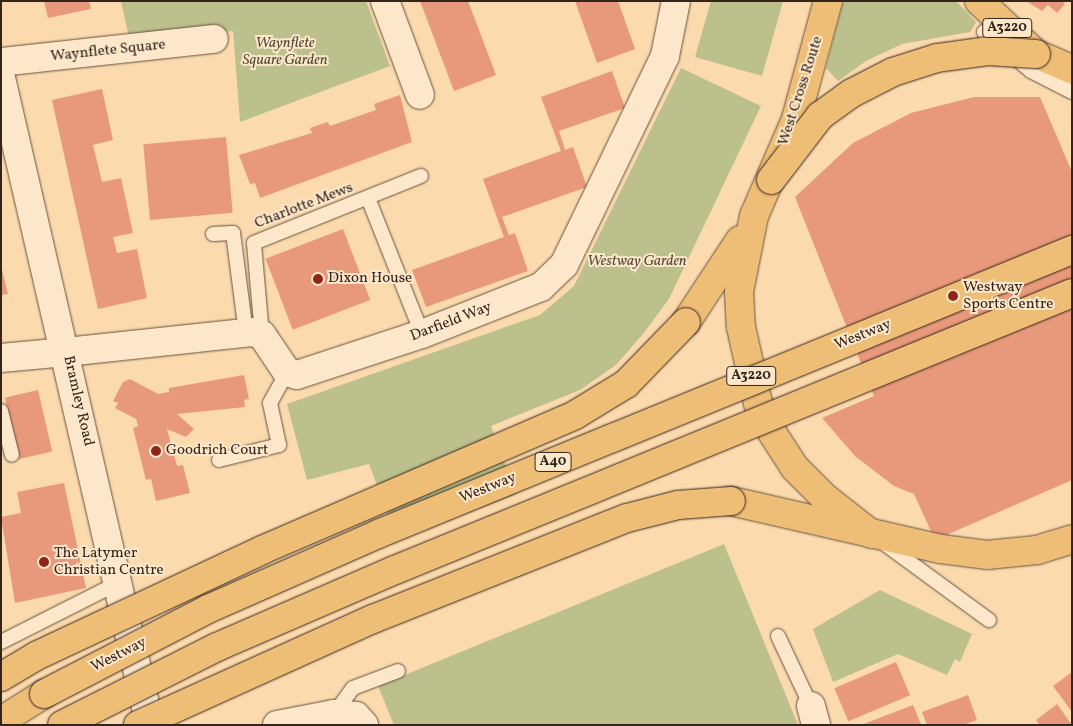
<!DOCTYPE html>
<style>
body{margin:0}
#map{position:relative;width:1073px;height:726px;overflow:hidden;background:#fbdaad;font-family:Vollkorn,serif}
div>[style]{position:absolute}
[style*='--x']{left:calc(var(--x)*1px);top:calc(var(--y)*1px);width:calc(var(--w)*1px);rotate:calc(var(--a)*1deg)}
.green>*{inset:0;background:#bcc08c}
.building>*{inset:0;background:#e8997b;transform-origin:0 0}
.roads{filter:drop-shadow(0 0 1px #665240) drop-shadow(0 0 1px #665240)}
.lane>*{height:14px;margin:-7px;padding:0 7px;transform-origin:7px;border-radius:7px;background:#fce7ca}
.street>*{height:28px;margin:-14px;padding:0 14px;transform-origin:14px;border-radius:14px;background:#fce7ca}
.secondary>*{height:28px;margin:-14px;padding:0 14px;transform-origin:14px;border-radius:14px;background:#fce7ca}
.highway>*{height:28px;margin:-14px;padding:0 14px;transform-origin:14px;border-radius:14px;background:#eebd76}
.bridges{filter:drop-shadow(0 0 1px #34251c) drop-shadow(0 0 1px #34251c)}
.highway-bridge>*{height:28px;margin:-14px;padding:0 14px;transform-origin:14px;border-radius:14px;background:#eebd76}
.dots>*{width:14px;height:14px;translate:-50% -50%;box-sizing:border-box;border:2px solid #fce7ca;border-radius:50%}
span{translate:-50% -50%;white-space:nowrap;text-align:center;line-height:1.15;-webkit-text-stroke:4px #fce7ca;paint-order:stroke}
.shield-label span{padding:1px 4px;background:#fce7ca;border:1px solid;border-radius:4px;-webkit-text-stroke-width:0}
.shield-label{font-size:14px;color:#34251c;font-weight:700}
.park-label{font-size:15px;color:#564c38;font-style:italic}
.street-label{font-size:15px;color:#34251c}
.poi-label{font-size:15px;color:#34251c}
.left{translate:0 -50%;text-align:left}
.frame{position:absolute;inset:0;border:2px solid #34251c;pointer-events:none}
</style>
<div id="map">
<div class="green">
<i style="clip-path:polygon(121px 1px,366px 1px,390px 66px,240px 122px,233px 31px,129px 38px)"></i>
<i style="clip-path:polygon(711px 1px,783px 1px,762px 76px,695px 57px)"></i>
<i style="clip-path:polygon(843px 1px,956px 1px,976px 22px,970px 32px,902px 44px,866px 61px,838px 81px,826px 68px)"></i>
<i style="clip-path:polygon(681px 68px,761px 106px,669px 299px,643px 334px,616px 365px,580px 390px,491px 426px,517px 494px,398px 540px,369px 464px,307px 480px,287px 404px,540px 315px,574px 286px)"></i>
<i style="clip-path:polygon(724px 544px,798px 725px,394px 725px,378px 686px)"></i>
<i style="clip-path:polygon(880px 590px,972px 634px,960px 662px,955px 659px,947px 675px,898px 654px,833px 682px,813px 629px)"></i>
</div>
<div class="building">
<i style="clip-path:polygon(44px 1px,89px 1px,91px 9px,48px 18px)"></i>
<i style="clip-path:polygon(420px 1px,468px 1px,496px 75px,454px 91px)"></i>
<i style="clip-path:polygon(575px 1px,618px 1px,635px 49px,597px 63px)"></i>
<i style="clip-path:polygon(1026px 1px,1062px 1px,1065px 4px,1057px 13px,1048px 5px,1042px 11px)"></i>
<i style="clip-path:polygon(612px 71px,625px 108px,559px 131px,565px 150px,573px 147px,587px 187px,502px 217px,509px 235px,515px 233px,528px 271px,426px 307px,412px 270px,504px 237px,483px 179px,561px 151px,541px 97px)"></i>
<i style="clip-path:polygon(102px 89px,113px 140px,93px 145px,102px 182px,121px 178px,133px 233px,113px 237px,117px 253px,137px 249px,147px 298px,98px 309px,52px 100px)"></i>
<i style="clip-path:polygon(400px 95px,412px 142px,260px 198px,255px 183px,250px 184px,239px 155px,312px 133px,310px 128px,328px 122px,330px 126px,376px 110px,374px 104px)"></i>
<i style="clip-path:polygon(974px 97px,1040px 97px,1072px 172px,1072px 480px,935px 540px,914px 494px,894px 486px,855px 456px,822px 418px,874px 396px,795px 197px,853px 143px,911px 113px)"></i>
<i style="left:226px;top:137px;width:76px;height:83px;rotate:85deg"></i>
<i style="left:343px;top:229px;width:76px;height:83px;rotate:69deg"></i>
<i style="clip-path:polygon(1px 266px,8px 294px,1px 295px)"></i>
<i style="clip-path:polygon(244px 375px,249px 399px,244px 400px,245px 407px,177px 414px,194px 429px,186px 437px,167px 429px,177px 466px,183px 465px,190px 493px,156px 501px,151px 479px,146px 480px,133px 428px,138px 426px,136px 419px,115px 408px,118px 403px,113px 401px,123px 382px,130px 379px,158px 394px,169px 392px,169px 388px)"></i>
<i style="left:38px;top:390px;width:63px;height:34px;rotate:77deg"></i>
<i style="clip-path:polygon(64px 483px,86px 588px,15px 603px,1px 517px,21px 513px,17px 492px)"></i>
<i style="left:896px;top:662px;width:36px;height:67px;rotate:67deg"></i>
<i style="clip-path:polygon(1072px 672px,1072px 712px,1053px 686px)"></i>
<i style="clip-path:polygon(968px 695px,977px 720px,963px 725px,927px 725px,922px 712px)"></i>
<i style="clip-path:polygon(1057px 704px,1072px 725px,1039px 725px,1036px 720px)"></i>
<i style="clip-path:polygon(913px 705px,921px 725px,861px 725px)"></i>
</div>
<div class="roads">
<div class="lane">
<i style="--x:984;--y:32;--w:61;--a:39.7"></i>
<i style="--x:1031;--y:71;--w:46;--a:27.1"></i>
<i style="--x:368;--y:198;--w:146;--a:68.3"></i>
<i style="--x:213;--y:234;--w:20;--a:-3"></i>
<i style="--x:233;--y:233;--w:101;--a:82.6"></i>
<i style="--x:262;--y:335;--w:92;--a:-95"></i>
<i style="--x:254;--y:243;--w:180;--a:-21.9"></i>
<i style="--x:1;--y:411;--w:45;--a:76"></i>
<i style="--x:219;--y:460;--w:62;--a:-14"></i>
<i style="--x:279;--y:445;--w:43;--a:-102.1"></i>
<i style="--x:270;--y:403;--w:35;--a:-61"></i>
<i style="--x:885;--y:544;--w:129;--a:36.2"></i>
<i style="--x:778;--y:636;--w:77;--a:64.8"></i>
<i style="--x:1;--y:642;--w:133;--a:-26.8"></i>
<i style="--x:334;--y:714;--w:32;--a:-54"></i>
<i style="--x:353;--y:688;--w:48;--a:-20.7"></i>
</div>
<div class="street">
<i style="--x:385;--y:1;--w:100;--a:69.6"></i>
<i style="--x:1;--y:62;--w:214;--a:-6.2"></i>
<i style="--x:66;--y:352;--w:187;--a:-6.1"></i>
<i style="--x:252;--y:332;--w:10;--a:17"></i>
<i style="--x:262;--y:335;--w:45;--a:56"></i>
<i style="--x:287;--y:372;--w:10;--a:17"></i>
<i style="--x:297;--y:375;--w:132;--a:-18.2"></i>
<i style="--x:422;--y:334;--w:128;--a:-21.6"></i>
<i style="--x:541;--y:287;--w:32;--a:-44"></i>
<i style="--x:564;--y:265;--w:232;--a:-64.2"></i>
<i style="--x:665;--y:56;--w:56;--a:-78.7"></i>
<i style="--x:811;--y:706;--w:20;--a:75"></i>
<i style="--x:277;--y:725;--w:58;--a:-10.9"></i>
<i style="--x:334;--y:714;--w:22;--a:5"></i>
<i style="--x:356;--y:716;--w:12;--a:48"></i>
</div>
<div class="secondary">
<i style="--x:1;--y:78;--w:664;--a:77.03"></i>
<i style="--x:1;--y:358;--w:65;--a:-5.3"></i>
</div>
<div class="highway">
<i style="--x:828;--y:1;--w:122;--a:105.2"></i>
<i style="--x:796;--y:119;--w:106;--a:113.4"></i>
<i style="--x:754;--y:216;--w:77;--a:101.2"></i>
<i style="--x:739;--y:292;--w:35;--a:87"></i>
<i style="--x:741;--y:327;--w:78;--a:77.4"></i>
<i style="--x:758;--y:403;--w:34;--a:64"></i>
<i style="--x:773;--y:434;--w:40;--a:57.1"></i>
<i style="--x:795;--y:468;--w:41;--a:45"></i>
<i style="--x:824;--y:497;--w:60;--a:38.2"></i>
<i style="--x:979;--y:1;--w:78;--a:42.9"></i>
<i style="--x:1036;--y:54;--w:39;--a:23"></i>
<i style="--x:686;--y:322;--w:98;--a:-56.6"></i>
<i style="--x:731;--y:501;--w:215;--a:12.9"></i>
<i style="--x:941;--y:549;--w:46;--a:7.4"></i>
<i style="--x:987;--y:555;--w:50;--a:-5.7"></i>
<i style="--x:1037;--y:550;--w:37;--a:-17"></i>
<i style="--x:1;--y:721;--w:51;--a:-32.1"></i>
</div>
</div>
<div class="bridges">
<div class="highway-bridge">
<i style="--x:771;--y:180;--w:81;--a:-52.6"></i>
<i style="--x:820;--y:116;--w:39;--a:-36"></i>
<i style="--x:852;--y:93;--w:46;--a:-27.1"></i>
<i style="--x:893;--y:72;--w:46;--a:-17.7"></i>
<i style="--x:937;--y:58;--w:51;--a:-7.8"></i>
<i style="--x:988;--y:51;--w:48;--a:3.6"></i>
<i style="--x:1;--y:677;--w:41;--a:-31"></i>
<i style="--x:36;--y:656;--w:250;--a:-25.1"></i>
<i style="--x:262;--y:550;--w:341;--a:-23.3"></i>
<i style="--x:575;--y:415;--w:60;--a:-31.3"></i>
<i style="--x:626;--y:384;--w:86;--a:-45.9"></i>
<i style="--x:44;--y:694;--w:185;--a:-27.4"></i>
<i style="--x:208;--y:609;--w:186;--a:-23.8"></i>
<i style="--x:378;--y:534;--w:750;--a:-22.26"></i>
<i style="--x:62;--y:725;--w:174;--a:-26.7"></i>
<i style="--x:217;--y:647;--w:194;--a:-23.4"></i>
<i style="--x:395;--y:570;--w:731;--a:-22.25"></i>
<i style="--x:138;--y:725;--w:258;--a:-24.3"></i>
<i style="--x:373;--y:619;--w:273;--a:-21.7"></i>
<i style="--x:627;--y:518;--w:53;--a:-14.3"></i>
<i style="--x:678;--y:505;--w:53;--a:-4.3"></i>
</div>
</div>
<div class="dots">
<i style="left:318px;top:279px;background:#8f2418"></i>
<i style="left:953px;top:296px;background:#8f2418"></i>
<i style="left:156px;top:451px;background:#8f2418"></i>
<i style="left:44px;top:562px;background:#8f2418"></i>
</div>
<div class="shield-label">
<span style="left:1007px;top:28px">A3220</span>
<span style="left:751px;top:376px">A3220</span>
<span style="left:553px;top:462px">A40</span>
</div>
<div class="park-label">
<span style="left:285px;top:52px">Waynflete<br>Square Garden</span>
<span style="left:637px;top:262px">Westway Garden</span>
</div>
<div class="street-label">
<span style="left:108px;top:51px;rotate:-6deg">Waynflete Square</span>
<span style="left:801px;top:91px;rotate:-72deg">West Cross Route</span>
<span style="left:304px;top:206px;rotate:-21deg">Charlotte Mews</span>
<span style="left:451px;top:322px;rotate:-21deg">Darfield Way</span>
<span style="left:863px;top:335px;rotate:-22deg">Westway</span>
<span style="left:78px;top:401px;rotate:77deg">Bramley Road</span>
<span style="left:488px;top:488px;rotate:-22deg">Westway</span>
<span style="left:119px;top:655px;rotate:-27deg">Westway</span>
</div>
<div class="poi-label">
<span class="left" style="left:328px;top:279px">Dixon House</span>
<span class="left" style="left:963px;top:296px">Westway<br>Sports Centre</span>
<span class="left" style="left:166px;top:451px">Goodrich Court</span>
<span class="left" style="left:54px;top:562px">The Latymer<br>Christian Centre</span>
</div>
<div class="frame"></div>
</div>
